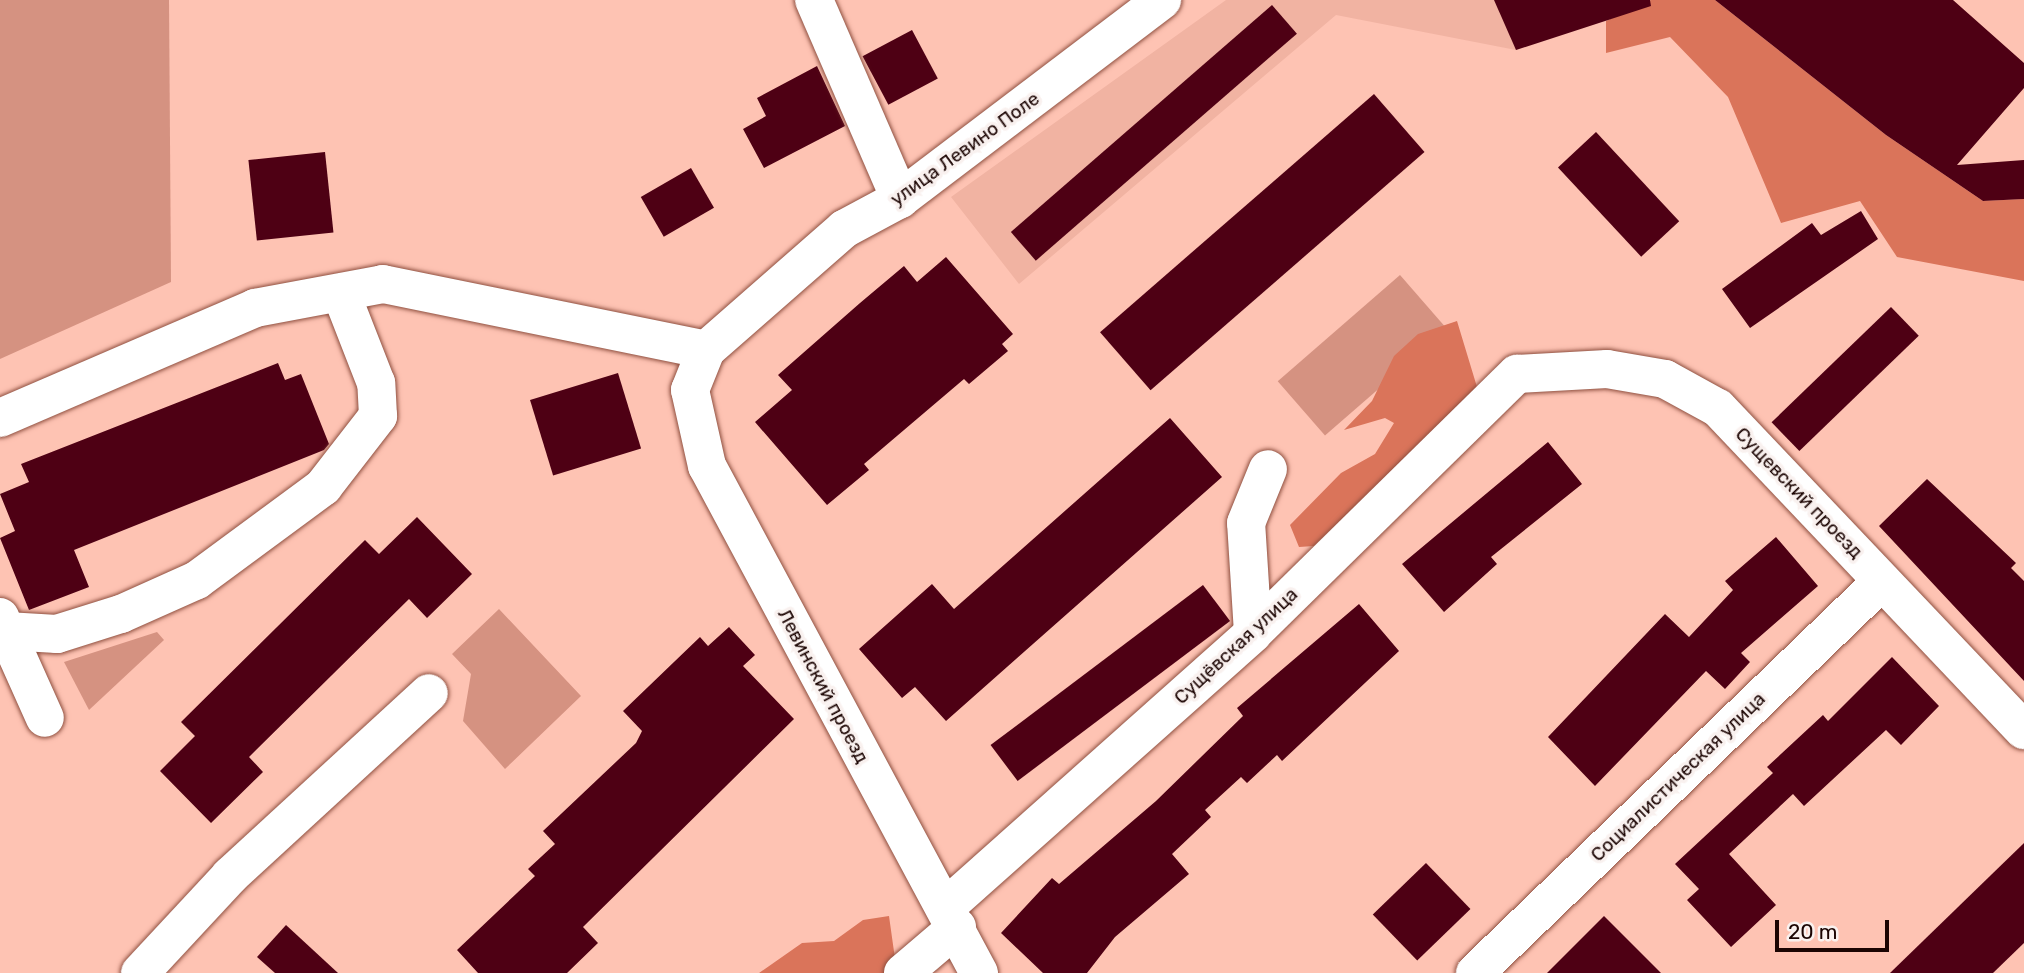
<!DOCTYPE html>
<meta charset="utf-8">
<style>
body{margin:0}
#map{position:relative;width:2024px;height:973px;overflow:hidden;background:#fec3b3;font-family:Rubik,sans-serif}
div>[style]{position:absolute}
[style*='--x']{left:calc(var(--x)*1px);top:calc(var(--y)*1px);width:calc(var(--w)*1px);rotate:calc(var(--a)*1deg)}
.built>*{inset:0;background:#f1b3a2}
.green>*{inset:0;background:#d59281;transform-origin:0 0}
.forest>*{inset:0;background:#da745a}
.building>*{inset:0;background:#4e0014;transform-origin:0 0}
.roads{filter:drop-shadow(0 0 2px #8f5040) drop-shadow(0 0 2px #8f5040)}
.minor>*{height:38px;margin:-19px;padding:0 19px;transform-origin:19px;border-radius:19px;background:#fff}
span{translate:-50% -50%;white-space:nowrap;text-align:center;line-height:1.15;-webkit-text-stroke:7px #f9f1ef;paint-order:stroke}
.street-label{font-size:19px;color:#1b0402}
.scale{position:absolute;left:1775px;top:920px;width:114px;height:32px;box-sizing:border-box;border:4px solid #1b0402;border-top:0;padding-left:9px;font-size:21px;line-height:24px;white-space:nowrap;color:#1b0402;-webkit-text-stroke:5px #f9f1ef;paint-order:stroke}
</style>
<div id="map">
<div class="built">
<i style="clip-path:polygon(1226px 0,1651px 0,1516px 50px,1336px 15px,1019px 284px,951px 197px)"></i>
</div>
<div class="green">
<i style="clip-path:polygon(0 0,169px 0,171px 282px,0 359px)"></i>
<i style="left:1400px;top:275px;width:72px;height:162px;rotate:49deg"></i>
<i style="clip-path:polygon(499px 609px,581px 696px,505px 769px,463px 721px,471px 674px,452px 654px)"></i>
<i style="clip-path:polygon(157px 632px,164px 640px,89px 710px,64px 662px)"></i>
</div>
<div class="forest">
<i style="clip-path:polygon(1651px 0,1715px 0,1886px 135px,1983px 201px,2024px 199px,2024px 281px,1897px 257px,1860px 201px,1781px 223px,1728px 97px,1670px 37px,1606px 53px,1606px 21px)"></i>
<i style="clip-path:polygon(1457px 321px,1477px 387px,1314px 546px,1299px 547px,1290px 525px,1341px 473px,1375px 454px,1394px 423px,1385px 418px,1344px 430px,1372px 401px,1394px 356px,1418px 334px)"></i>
<i style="clip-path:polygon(889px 916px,897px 973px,759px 973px,802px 943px,834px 941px,863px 920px)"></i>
</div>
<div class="building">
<i style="clip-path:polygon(1494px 0,1650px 0,1651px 6px,1516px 50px)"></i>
<i style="clip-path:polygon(1715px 0,1953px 0,2024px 63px,2024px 88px,1957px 165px,2024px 160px,2024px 199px,1983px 201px,1886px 135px)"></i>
<i style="left:1272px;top:5px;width:38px;height:346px;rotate:49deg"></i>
<i style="left:912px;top:30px;width:55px;height:56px;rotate:62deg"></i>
<i style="clip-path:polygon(817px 66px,845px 126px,764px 168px,743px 129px,766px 116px,757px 98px)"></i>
<i style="left:1374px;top:94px;width:77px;height:363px;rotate:49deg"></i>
<i style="left:1596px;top:132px;width:122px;height:52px;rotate:47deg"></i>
<i style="left:325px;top:152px;width:81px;height:77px;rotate:84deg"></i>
<i style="left:691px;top:168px;width:46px;height:58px;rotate:60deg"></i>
<i style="clip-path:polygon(1861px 211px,1878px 239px,1750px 328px,1722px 289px,1812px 223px,1821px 235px)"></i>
<i style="clip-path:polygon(946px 257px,1013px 334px,1002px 344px,1008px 351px,969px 384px,964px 379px,864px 464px,869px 470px,827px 505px,755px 422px,792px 390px,778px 375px,860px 303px,904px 266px,917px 282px)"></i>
<i style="left:1891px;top:307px;width:40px;height:166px;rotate:46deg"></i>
<i style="clip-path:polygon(278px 363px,285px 380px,301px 374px,329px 444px,324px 450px,74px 550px,89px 587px,29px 610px,0 538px,15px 531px,0 494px,29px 482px,21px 464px)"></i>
<i style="left:618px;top:373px;width:79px;height:92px;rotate:73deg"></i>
<i style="clip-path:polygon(1170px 418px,1222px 477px,946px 721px,915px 687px,902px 698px,859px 649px,932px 584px,954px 609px)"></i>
<i style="clip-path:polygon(1548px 442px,1582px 484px,1491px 557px,1497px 564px,1444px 612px,1402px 564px)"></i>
<i style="clip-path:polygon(1927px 479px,2016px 563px,2011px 568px,2024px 581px,2024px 681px,1879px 526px)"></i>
<i style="clip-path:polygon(417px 517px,472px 574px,427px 618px,409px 599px,249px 757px,263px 772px,211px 823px,160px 771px,195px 736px,181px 722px,365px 540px,379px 554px)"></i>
<i style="clip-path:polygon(1776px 537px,1818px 586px,1741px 653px,1750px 662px,1725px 689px,1706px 671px,1595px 786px,1548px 737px,1665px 614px,1689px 637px,1733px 590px,1725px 581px)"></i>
<i style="left:1203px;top:585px;width:45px;height:266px;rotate:53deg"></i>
<i style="clip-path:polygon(1359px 604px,1399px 651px,1282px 761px,1277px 755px,1247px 783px,1241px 777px,1205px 810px,1211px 817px,1172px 854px,1189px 874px,1115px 937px,1087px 973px,1043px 973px,1001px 933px,1052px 878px,1059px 884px,1156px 801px,1243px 716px,1237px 708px)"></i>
<i style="clip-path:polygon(729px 627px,755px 655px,743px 666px,794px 719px,583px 927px,598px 943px,567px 973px,478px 973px,457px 950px,535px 876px,528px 869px,555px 844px,543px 831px,636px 743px,642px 731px,623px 711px,700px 637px,708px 646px)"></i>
<i style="clip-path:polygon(1892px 657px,1939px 706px,1901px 745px,1886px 730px,1804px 806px,1793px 794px,1729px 854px,1776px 905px,1731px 947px,1687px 900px,1699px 889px,1675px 864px,1773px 773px,1767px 767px,1823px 715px,1828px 721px)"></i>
<i style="clip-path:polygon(2024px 843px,2024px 943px,1993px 973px,1890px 973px)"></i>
<i style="left:1426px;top:863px;width:64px;height:74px;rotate:46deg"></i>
<i style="clip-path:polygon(1604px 916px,1661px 973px,1547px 973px)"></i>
<i style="clip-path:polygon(286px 925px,338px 973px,275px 973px,257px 957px)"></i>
</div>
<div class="roads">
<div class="minor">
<i style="--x:814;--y:0;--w:217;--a:66.6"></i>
<i style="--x:0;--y:418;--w:278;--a:-23.3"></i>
<i style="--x:255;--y:308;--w:130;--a:-10.6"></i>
<i style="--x:383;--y:284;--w:330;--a:11.5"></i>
<i style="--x:0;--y:617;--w:15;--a:67"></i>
<i style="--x:6;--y:631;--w:51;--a:3.4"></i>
<i style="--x:57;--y:634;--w:67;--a:-17.4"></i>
<i style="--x:121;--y:614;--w:83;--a:-24.1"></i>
<i style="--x:197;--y:580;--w:157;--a:-36.4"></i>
<i style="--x:323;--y:487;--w:90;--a:-52.2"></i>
<i style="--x:378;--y:416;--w:33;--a:-93"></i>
<i style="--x:376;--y:383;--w:97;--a:-111.3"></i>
<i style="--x:0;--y:632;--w:6;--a:-9"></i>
<i style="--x:6;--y:631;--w:95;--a:65.9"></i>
<i style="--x:1253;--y:633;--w:110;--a:-93.6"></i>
<i style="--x:1246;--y:523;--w:58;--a:-67.8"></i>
<i style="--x:946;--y:907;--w:411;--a:-41.7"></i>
<i style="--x:1253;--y:633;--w:370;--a:-44.5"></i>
<i style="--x:1517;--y:374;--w:90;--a:-3.2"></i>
<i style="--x:1607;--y:369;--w:59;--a:9.8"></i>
<i style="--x:1665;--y:379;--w:60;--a:28.7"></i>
<i style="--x:1718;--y:408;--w:444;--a:46.5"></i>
<i style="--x:140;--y:973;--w:132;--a:-47.1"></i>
<i style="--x:230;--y:876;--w:270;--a:-42.6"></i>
<i style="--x:903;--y:973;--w:71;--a:-40.4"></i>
<i style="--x:979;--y:973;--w:575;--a:-118.21"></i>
<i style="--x:707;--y:466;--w:78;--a:-102.6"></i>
<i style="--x:690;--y:390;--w:43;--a:-68.2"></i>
<i style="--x:706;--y:350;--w:184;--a:-41.2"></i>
<i style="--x:844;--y:229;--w:64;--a:-28.2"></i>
<i style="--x:900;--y:199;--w:329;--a:-37.2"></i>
<i style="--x:1475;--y:973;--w:565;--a:-43.92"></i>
</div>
</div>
<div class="street-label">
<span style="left:965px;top:149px;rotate:-36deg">улица Левино Поле</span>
<span style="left:1799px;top:493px;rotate:46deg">Сущевский проезд</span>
<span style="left:1236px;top:646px;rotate:-43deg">Сущёвская улица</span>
<span style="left:823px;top:686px;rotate:62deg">Левинский проезд</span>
<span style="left:1678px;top:777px;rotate:-44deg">Социалистическая улица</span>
</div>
<div class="scale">20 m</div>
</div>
